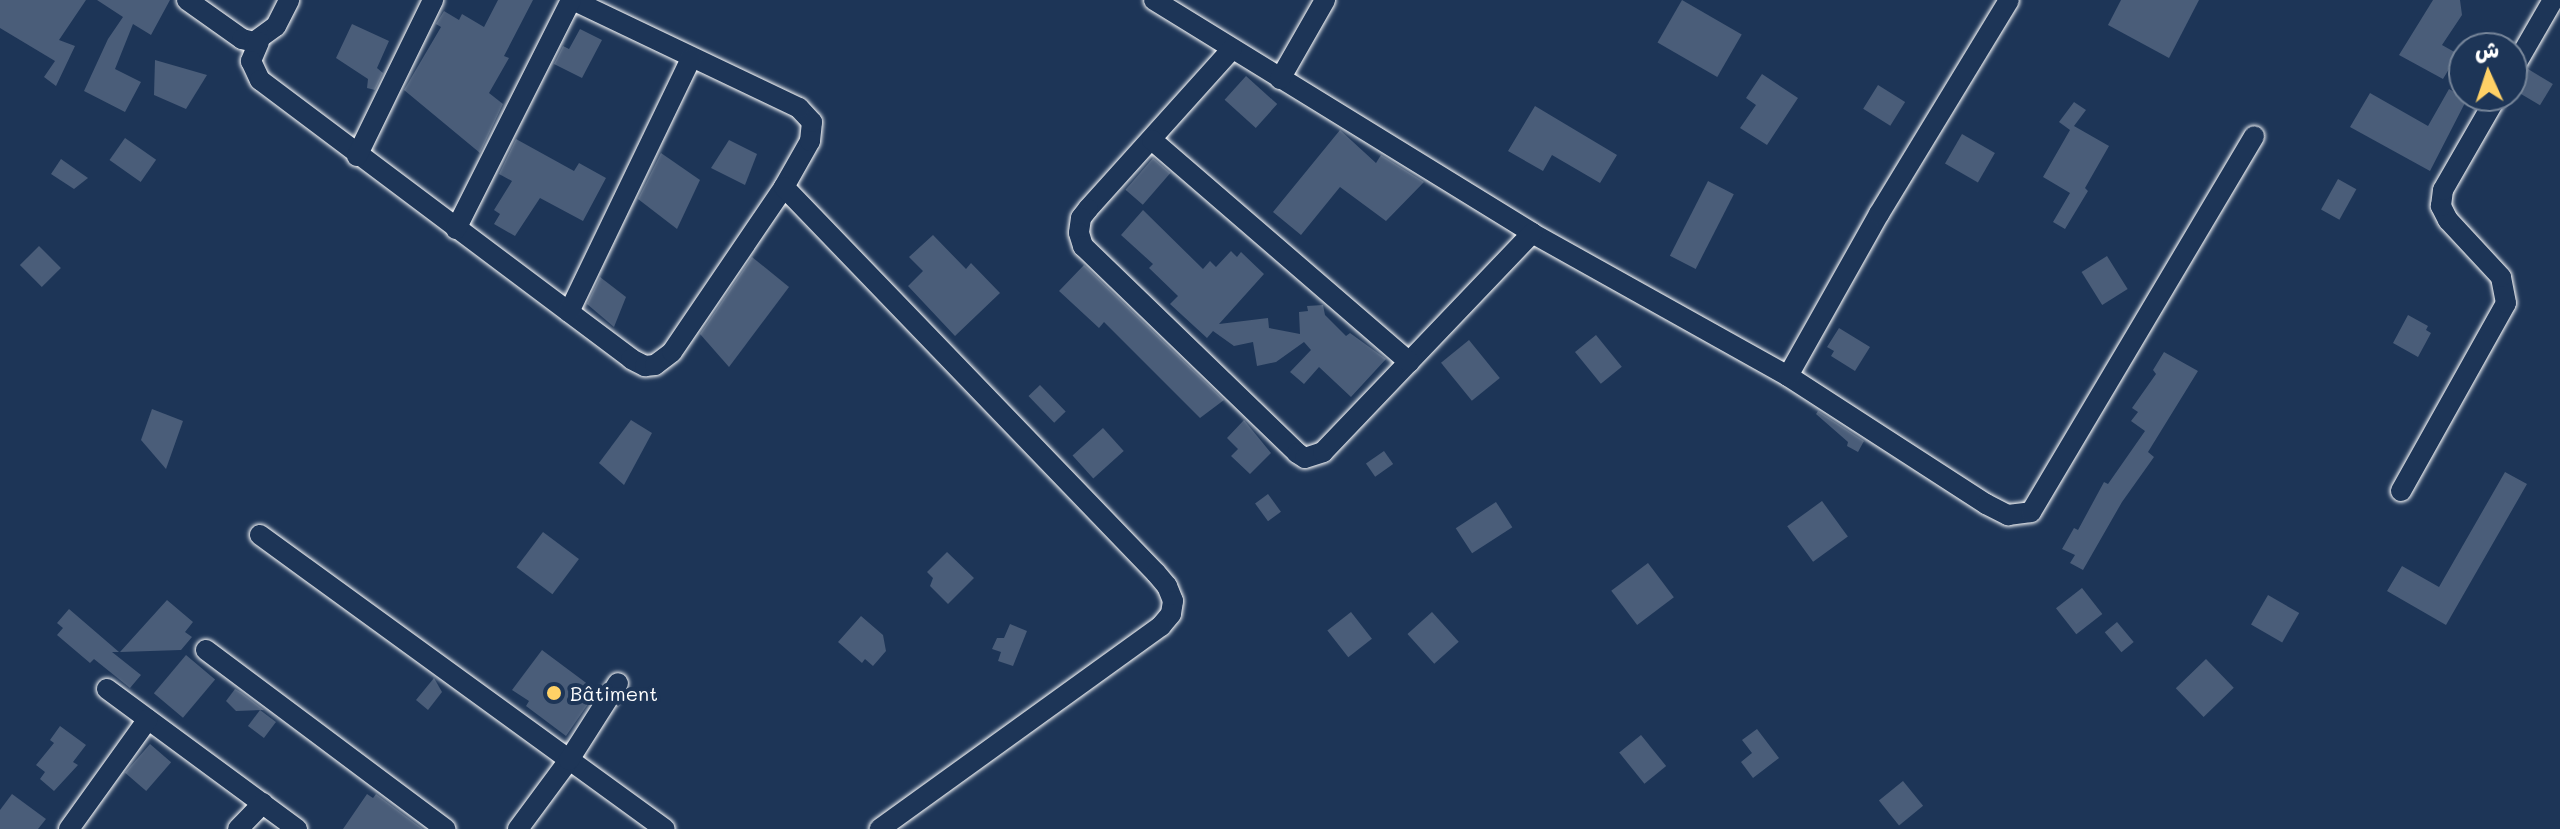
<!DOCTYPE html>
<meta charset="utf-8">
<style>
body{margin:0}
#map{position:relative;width:2560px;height:829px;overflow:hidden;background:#1d3557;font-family:Mali,"Playpen Sans Arabic",sans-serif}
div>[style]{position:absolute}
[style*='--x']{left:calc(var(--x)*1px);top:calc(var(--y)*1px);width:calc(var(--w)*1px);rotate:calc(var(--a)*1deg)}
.building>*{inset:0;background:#4a5d79;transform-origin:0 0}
.roads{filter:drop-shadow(0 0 2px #fff) drop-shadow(0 0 2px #fff)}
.minor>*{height:20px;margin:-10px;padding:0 10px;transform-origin:10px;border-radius:10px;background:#1d3557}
.dots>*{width:22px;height:22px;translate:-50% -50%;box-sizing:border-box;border:4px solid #1d3557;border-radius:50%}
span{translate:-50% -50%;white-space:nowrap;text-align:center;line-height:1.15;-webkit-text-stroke:8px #1d3557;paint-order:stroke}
.poi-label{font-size:20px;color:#fff}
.left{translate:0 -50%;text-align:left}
.north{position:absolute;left:2448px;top:32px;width:80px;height:80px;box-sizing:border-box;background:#1d3557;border:2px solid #77869a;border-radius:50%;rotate:357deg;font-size:22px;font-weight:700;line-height:32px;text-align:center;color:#fff}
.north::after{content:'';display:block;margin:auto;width:28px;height:36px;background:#ffd166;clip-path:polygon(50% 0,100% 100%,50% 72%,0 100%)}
</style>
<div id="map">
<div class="building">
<i style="clip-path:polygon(0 0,86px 0,59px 40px,75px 46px,56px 86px,44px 77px,55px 61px,0 28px)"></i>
<i style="clip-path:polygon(97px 0,170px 0,151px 35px,133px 24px,115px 69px,141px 82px,125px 112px,84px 91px,108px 39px,123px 17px)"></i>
<i style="clip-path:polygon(498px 0,533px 0,504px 56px,509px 58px,489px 93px,503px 104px,480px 153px,404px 90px,441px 27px,436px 24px,444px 11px,459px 20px,462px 14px,484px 27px)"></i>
<i style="left:1682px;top:0;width:69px;height:49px;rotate:30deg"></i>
<i style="clip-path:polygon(2121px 0,2199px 0,2169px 58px,2108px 25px)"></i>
<i style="clip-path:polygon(2433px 0,2460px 0,2462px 15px,2442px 45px,2458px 54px,2443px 79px,2399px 55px)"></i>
<i style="clip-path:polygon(352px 24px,389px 41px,377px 68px,383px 73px,375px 90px,367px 88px,368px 79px,336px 58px)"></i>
<i style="clip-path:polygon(580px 29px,602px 40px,582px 78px,554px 64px,563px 46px,569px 49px)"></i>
<i style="clip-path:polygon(155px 60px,207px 75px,186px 109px,154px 95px)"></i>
<i style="left:2528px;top:69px;width:29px;height:25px;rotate:31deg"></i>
<i style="clip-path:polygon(1762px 74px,1798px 98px,1767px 145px,1740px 128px,1756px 105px,1746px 98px)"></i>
<i style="left:1246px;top:76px;width:42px;height:32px;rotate:42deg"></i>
<i style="left:1878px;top:85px;width:32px;height:28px;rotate:32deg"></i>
<i style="clip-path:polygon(2449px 89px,2467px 99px,2430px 171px,2350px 127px,2370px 93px,2428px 126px)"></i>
<i style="clip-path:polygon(2074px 102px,2086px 110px,2074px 126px,2109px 146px,2085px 188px,2088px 191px,2065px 229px,2053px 222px,2070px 193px,2043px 177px,2070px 130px,2059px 122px)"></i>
<i style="clip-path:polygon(1535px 106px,1617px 155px,1600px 183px,1552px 155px,1543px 171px,1508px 151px)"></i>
<i style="clip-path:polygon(1340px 130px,1376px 163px,1381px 155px,1424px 182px,1386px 221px,1340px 187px,1301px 235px,1273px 212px)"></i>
<i style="left:1962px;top:134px;width:38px;height:34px;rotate:30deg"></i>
<i style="left:125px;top:138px;width:38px;height:27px;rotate:35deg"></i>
<i style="clip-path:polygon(516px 139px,574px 171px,579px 163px,606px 178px,583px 221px,540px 198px,515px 236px,494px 224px,500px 214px,494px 210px,512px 181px,499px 174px)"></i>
<i style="clip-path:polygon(729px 140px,757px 154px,745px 185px,711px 168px)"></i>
<i style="clip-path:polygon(661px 153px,700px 180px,677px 229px,638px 199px)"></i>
<i style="left:1153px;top:158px;width:23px;height:42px;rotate:41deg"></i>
<i style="clip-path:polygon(61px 159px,88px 178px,74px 189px,51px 174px)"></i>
<i style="left:2338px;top:179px;width:21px;height:35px;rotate:29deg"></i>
<i style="left:1708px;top:181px;width:29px;height:84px;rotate:27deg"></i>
<i style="clip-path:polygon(1143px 210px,1203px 269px,1210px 261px,1216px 267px,1231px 251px,1237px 257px,1241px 252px,1264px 274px,1219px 324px,1268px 318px,1269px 328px,1300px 334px,1299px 312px,1308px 311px,1307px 306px,1323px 305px,1325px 315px,1346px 336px,1350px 333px,1386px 359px,1351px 397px,1319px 367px,1304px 384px,1290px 372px,1311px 350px,1304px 342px,1276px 362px,1257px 366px,1253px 342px,1234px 346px,1213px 331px,1207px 338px,1170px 304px,1178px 296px,1149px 268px,1153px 264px,1121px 235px)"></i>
<i style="clip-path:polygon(933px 235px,966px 269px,971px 263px,1000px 293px,955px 336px,908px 286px,923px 271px,909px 257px)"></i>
<i style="left:39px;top:246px;width:31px;height:27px;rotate:45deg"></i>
<i style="left:2107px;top:256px;width:39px;height:30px;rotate:58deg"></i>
<i style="clip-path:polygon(752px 257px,789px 287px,729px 367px,700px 334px)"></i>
<i style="clip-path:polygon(1084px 265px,1224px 400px,1200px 418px,1104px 322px,1099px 328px,1059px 291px)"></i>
<i style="clip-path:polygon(600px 277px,626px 297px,614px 327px,587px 304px)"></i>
<i style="clip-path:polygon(2408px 315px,2428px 326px,2426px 330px,2431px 333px,2418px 357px,2393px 343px)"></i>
<i style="clip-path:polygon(1839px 328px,1870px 347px,1855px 371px,1831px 356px,1834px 351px,1827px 347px)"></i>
<i style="left:1596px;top:335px;width:41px;height:27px;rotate:51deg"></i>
<i style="left:1469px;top:340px;width:49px;height:36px;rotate:51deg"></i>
<i style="clip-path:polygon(2164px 352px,2198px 371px,2148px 452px,2154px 457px,2122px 502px,2083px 570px,2070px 563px,2075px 555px,2062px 549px,2074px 528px,2078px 530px,2104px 482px,2108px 484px,2145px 431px,2131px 421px,2138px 412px,2132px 408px,2156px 374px,2153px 370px)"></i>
<i style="left:1040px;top:385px;width:37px;height:16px;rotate:46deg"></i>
<i style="clip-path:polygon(152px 409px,183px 421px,166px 469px,141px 440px)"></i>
<i style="clip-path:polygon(1818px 411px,1864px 441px,1858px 452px,1847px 446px,1848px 442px,1816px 414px)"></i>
<i style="clip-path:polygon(631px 420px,652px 433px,624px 485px,599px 463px)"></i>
<i style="clip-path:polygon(1244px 420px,1271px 453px,1250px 474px,1231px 456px,1238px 449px,1227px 438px)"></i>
<i style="left:1103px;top:428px;width:31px;height:41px;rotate:48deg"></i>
<i style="left:1384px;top:451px;width:16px;height:22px;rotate:55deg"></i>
<i style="clip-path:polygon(2505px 472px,2527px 484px,2446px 625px,2387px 591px,2402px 566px,2439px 587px)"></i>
<i style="left:1268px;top:494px;width:22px;height:16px;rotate:54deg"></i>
<i style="left:1822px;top:501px;width:44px;height:43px;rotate:54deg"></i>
<i style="left:1496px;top:502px;width:30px;height:48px;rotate:57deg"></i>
<i style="left:543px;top:532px;width:45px;height:44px;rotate:37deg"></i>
<i style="clip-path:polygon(947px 552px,974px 578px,948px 604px,930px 586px,933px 578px,927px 572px)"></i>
<i style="left:1648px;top:563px;width:43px;height:46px;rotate:53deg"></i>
<i style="left:2082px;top:588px;width:33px;height:33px;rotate:52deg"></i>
<i style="left:2268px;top:595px;width:36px;height:34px;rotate:30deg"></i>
<i style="clip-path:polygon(167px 600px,193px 622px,185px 632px,192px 637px,181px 650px,120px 652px)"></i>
<i style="clip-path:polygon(69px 609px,119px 652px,112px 652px,141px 675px,130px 688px,94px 659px,90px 663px,57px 635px,63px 628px,57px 623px)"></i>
<i style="left:1351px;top:612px;width:34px;height:30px;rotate:52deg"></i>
<i style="left:1432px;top:612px;width:40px;height:33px;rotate:48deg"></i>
<i style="clip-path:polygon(861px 616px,883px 635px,886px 651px,873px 666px,865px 659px,862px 663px,838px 642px)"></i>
<i style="left:2117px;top:622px;width:26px;height:16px;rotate:50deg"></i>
<i style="clip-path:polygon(1010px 624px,1027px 631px,1013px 666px,998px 661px,1001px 652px,992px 649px,997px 638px,1004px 638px)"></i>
<i style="clip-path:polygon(542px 650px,597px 691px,566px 736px,526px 706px,529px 701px,512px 690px)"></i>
<i style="left:186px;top:655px;width:38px;height:50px;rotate:40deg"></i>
<i style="left:2206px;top:659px;width:40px;height:42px;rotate:46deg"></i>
<i style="clip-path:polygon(434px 678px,442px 692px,428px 710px,416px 700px)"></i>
<i style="clip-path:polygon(235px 689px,242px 693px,264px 710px,236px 711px,226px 701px)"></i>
<i style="left:260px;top:710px;width:20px;height:20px;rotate:37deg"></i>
<i style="clip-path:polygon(60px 726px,86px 745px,73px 762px,78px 765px,54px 791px,40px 779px,45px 772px,36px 765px,54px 743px,50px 740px)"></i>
<i style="clip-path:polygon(1757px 729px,1779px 758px,1753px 778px,1741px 762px,1752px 753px,1742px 740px)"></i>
<i style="left:1641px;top:735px;width:40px;height:28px;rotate:51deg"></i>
<i style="left:150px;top:744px;width:28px;height:38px;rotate:41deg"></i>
<i style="left:1903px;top:781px;width:32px;height:31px;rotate:51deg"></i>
<i style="clip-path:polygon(12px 794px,46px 819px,38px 829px,0 829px,0 810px)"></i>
<i style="clip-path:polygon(367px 794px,373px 798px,376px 794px,423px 829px,343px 829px)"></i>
</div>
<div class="roads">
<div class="minor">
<i style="--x:187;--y:0;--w:67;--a:35.3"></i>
<i style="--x:242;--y:39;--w:12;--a:14"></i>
<i style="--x:254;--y:42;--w:27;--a:-36"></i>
<i style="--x:276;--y:26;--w:29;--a:-63"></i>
<i style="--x:1154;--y:0;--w:444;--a:31.6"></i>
<i style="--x:1532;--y:233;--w:293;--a:29.2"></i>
<i style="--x:1788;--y:376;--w:236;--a:32.9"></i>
<i style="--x:1986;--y:504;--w:25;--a:27"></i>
<i style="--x:2008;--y:515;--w:23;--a:-7"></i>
<i style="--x:2031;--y:512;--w:437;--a:-59.3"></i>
<i style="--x:259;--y:42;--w:21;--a:113"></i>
<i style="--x:251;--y:61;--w:21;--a:65"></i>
<i style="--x:260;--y:80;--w:464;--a:36.9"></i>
<i style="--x:631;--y:359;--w:16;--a:27"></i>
<i style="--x:645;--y:366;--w:10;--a:-6"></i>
<i style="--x:655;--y:365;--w:21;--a:-37"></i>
<i style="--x:672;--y:352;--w:199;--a:-55.8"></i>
<i style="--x:784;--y:187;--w:53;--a:-60.5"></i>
<i style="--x:810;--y:141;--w:19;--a:-84"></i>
<i style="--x:812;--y:122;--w:19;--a:-133"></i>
<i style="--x:799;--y:108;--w:250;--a:-154.5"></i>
<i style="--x:1232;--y:49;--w:215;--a:132"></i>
<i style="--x:1088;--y:209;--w:11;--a:128"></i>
<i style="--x:1081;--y:218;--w:15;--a:98"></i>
<i style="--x:1079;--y:233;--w:14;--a:73"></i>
<i style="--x:1083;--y:246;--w:298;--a:44"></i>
<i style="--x:1297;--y:453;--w:9;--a:32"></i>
<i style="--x:1305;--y:458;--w:19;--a:-18"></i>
<i style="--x:1323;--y:452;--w:303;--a:-46.3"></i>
<i style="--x:2512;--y:71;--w:82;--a:-60"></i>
<i style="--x:1280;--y:79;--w:91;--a:-60.3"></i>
<i style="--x:1152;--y:140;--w:340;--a:40.8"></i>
<i style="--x:357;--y:156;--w:174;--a:-64"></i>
<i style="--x:784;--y:187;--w:536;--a:46.06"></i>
<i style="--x:1156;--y:573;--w:17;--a:50"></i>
<i style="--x:1167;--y:586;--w:16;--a:68"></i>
<i style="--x:1173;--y:601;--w:13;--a:99"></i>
<i style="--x:1171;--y:614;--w:16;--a:130"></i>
<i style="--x:1161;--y:626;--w:347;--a:144.2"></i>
<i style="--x:456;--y:229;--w:256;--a:-63.3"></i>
<i style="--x:569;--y:312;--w:281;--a:-64.3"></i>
<i style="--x:1788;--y:376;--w:186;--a:-60.7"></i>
<i style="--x:1879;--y:214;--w:250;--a:-58.7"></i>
<i style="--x:2401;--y:491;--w:215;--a:-60.8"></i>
<i style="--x:2506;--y:303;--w:26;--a:-101"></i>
<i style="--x:2501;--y:277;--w:78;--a:-132.9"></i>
<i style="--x:2448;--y:220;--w:16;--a:-117"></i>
<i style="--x:2441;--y:206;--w:16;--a:-83"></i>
<i style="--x:2443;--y:190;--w:108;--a:-60.1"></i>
<i style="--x:260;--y:535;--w:500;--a:36"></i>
<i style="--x:206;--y:650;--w:299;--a:36.8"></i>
<i style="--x:107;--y:689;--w:236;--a:36.4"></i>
<i style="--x:69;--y:829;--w:135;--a:-54.3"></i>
<i style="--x:238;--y:829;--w:36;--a:-46"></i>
<i style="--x:518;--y:829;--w:86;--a:-53.5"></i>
<i style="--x:569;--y:760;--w:91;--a:-57.5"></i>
</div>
</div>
<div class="dots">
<i style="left:554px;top:693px;background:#ffd166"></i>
</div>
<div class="poi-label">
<span class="left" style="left:570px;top:693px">Bâtiment</span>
</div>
<div class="north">ش</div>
</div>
